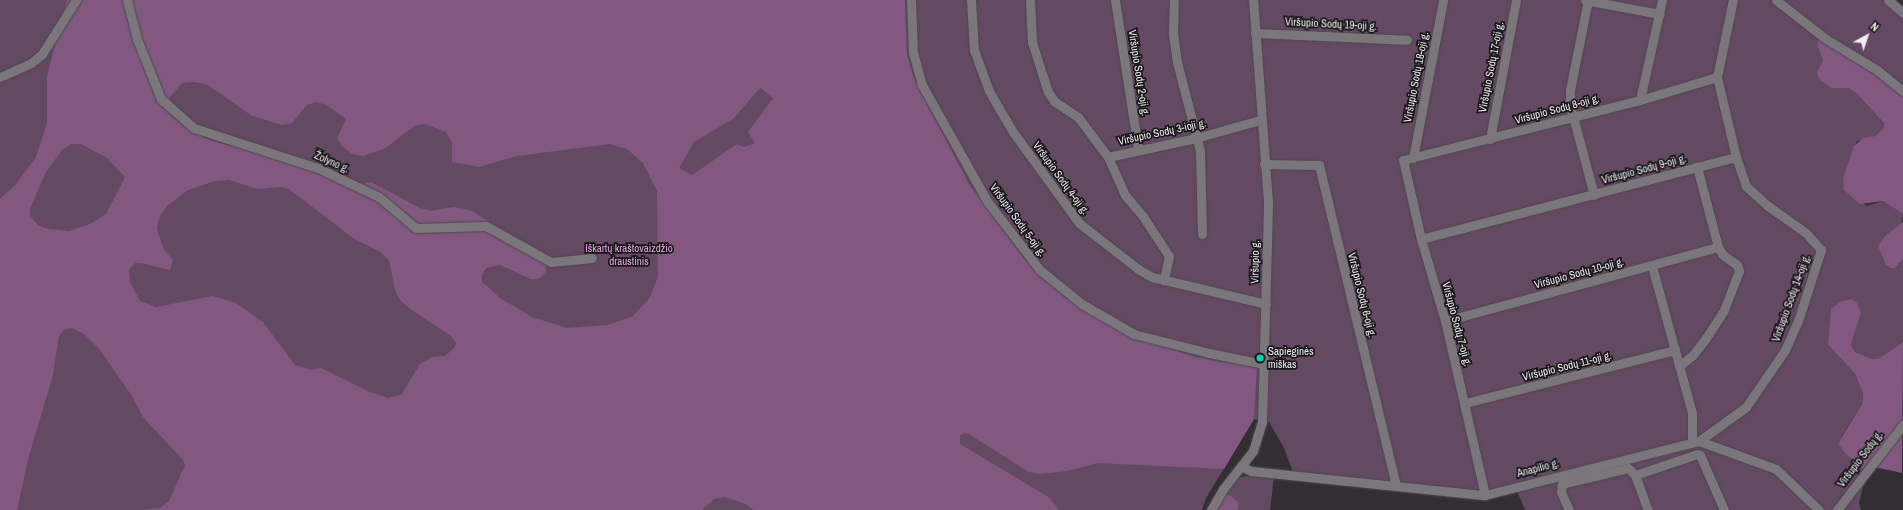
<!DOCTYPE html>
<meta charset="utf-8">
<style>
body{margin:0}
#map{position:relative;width:1903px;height:510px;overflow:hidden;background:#322e32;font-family:"Archivo Narrow",sans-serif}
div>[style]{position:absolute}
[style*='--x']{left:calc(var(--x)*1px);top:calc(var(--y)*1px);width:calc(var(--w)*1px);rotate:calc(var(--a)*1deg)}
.green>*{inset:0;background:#644963}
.forest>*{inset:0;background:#825881}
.roads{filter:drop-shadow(0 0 1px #4d494d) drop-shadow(0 0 1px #4d494d)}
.street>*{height:9px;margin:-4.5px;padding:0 4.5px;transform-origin:4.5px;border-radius:4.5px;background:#7b767b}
.dots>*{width:11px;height:11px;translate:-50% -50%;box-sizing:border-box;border:2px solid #191719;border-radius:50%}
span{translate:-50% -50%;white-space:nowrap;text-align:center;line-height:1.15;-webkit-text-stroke:3.5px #191719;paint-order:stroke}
.street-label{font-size:11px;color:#eeecee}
.park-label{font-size:11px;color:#e4a4e3}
.poi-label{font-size:11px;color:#eeecee}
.left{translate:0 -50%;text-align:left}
.north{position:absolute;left:1847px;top:16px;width:40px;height:40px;-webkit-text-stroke:3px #191719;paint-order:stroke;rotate:40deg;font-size:11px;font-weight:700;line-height:16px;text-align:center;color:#eeecee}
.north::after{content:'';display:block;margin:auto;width:14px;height:18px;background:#eeecee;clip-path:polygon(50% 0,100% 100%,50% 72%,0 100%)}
</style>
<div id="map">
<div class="green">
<i style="clip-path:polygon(0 0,1896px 0,1903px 6px,1903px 96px,1823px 41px,1821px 53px,1823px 60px,1817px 72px,1832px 88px,1848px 88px,1856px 93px,1884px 123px,1884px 127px,1875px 136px,1857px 141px,1843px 178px,1866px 206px,1883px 201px,1903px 214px,1895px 268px,1903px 259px,1903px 342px,1881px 358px,1873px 359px,1855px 352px,1851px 345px,1861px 313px,1828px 345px,1855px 374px,1863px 394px,1862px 404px,1841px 437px,1874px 467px,1863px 487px,1859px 503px,1861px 510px,1525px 510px,1517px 491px,1483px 498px,1293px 472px,1284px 448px,1269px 422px,1254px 419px,1206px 498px,1202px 510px,0 510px)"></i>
<i style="clip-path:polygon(1248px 476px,1274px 476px,1270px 510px,1238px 510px,1239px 503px,1223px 496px,1240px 477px)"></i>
</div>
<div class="forest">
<i style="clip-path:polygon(evenodd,67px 0,905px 0,907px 55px,915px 81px,969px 184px,1024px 259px,1064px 297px,1100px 320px,1149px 342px,1195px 357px,1257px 368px,1254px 419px,1224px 469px,1098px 463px,1067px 471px,1038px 474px,1029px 472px,970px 435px,965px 433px,960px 435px,960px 444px,1050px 498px,1059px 510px,753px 510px,748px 505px,725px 497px,714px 499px,702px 510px,141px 510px,160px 508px,169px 501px,185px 465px,183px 460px,143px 417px,132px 396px,100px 350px,84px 334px,72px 328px,64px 330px,59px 336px,53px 375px,29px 456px,17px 510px,0 510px,0 199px,16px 184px,36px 157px,47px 123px,47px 76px,67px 0,194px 82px,208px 85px,252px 116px,282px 125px,292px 123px,307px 105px,316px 102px,327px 105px,346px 119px,337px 138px,342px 146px,352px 154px,363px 156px,384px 149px,414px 126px,425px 124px,446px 132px,452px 142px,452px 162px,479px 167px,517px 156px,610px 144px,627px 149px,643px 163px,657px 191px,658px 277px,649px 299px,632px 317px,607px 325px,567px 328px,532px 317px,500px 298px,482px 282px,482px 275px,486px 268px,500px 265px,531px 279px,538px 279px,545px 273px,547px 263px,541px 253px,470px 210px,454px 207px,430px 211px,420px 208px,371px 182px,350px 187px,282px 159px,209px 140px,190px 130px,172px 117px,166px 108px,170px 97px,182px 83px,194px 82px,67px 0,760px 88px,773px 98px,748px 132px,755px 143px,744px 147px,737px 144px,692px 175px,679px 168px,694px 142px,733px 119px,760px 88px,67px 0,71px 144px,81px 144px,107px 158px,125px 177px,106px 214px,90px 224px,69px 231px,48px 229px,38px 225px,30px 216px,30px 209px,46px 172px,62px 150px,71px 144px,67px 0,229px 180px,257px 189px,281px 187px,289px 189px,353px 238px,380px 252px,389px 260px,395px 290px,400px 300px,413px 311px,451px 336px,456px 343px,454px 348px,445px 356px,432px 357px,420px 364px,401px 395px,388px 398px,370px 392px,321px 368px,311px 370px,295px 365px,263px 322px,236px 303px,213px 296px,156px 307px,140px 301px,130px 282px,129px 270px,135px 263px,141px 263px,170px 270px,173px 260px,163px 248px,157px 229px,159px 218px,167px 206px,188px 190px,215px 181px,229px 180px)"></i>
<i style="clip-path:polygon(1819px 39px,1889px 84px,1903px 96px,1903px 214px,1883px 201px,1860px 204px,1844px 190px,1843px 178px,1854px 146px,1863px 138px,1875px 136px,1884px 127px,1884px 123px,1856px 93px,1848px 88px,1832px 88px,1819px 79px,1817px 72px,1823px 60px,1817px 45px)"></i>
<i style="clip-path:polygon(1903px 222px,1903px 259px,1895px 268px,1891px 268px,1886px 265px,1878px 246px,1885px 236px)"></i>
<i style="clip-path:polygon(1851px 299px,1857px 303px,1861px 313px,1851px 345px,1855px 352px,1873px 359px,1880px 358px,1903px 342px,1902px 473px,1874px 467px,1861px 468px,1844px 452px,1839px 444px,1841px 438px,1862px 404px,1863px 394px,1855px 374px,1828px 345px,1831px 309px,1840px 302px)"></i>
<i style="clip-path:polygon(1230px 495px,1239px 503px,1238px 510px,1214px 510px,1223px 496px)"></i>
</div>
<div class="roads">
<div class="street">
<i style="--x:127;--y:0;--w:40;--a:75.6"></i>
<i style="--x:137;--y:39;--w:65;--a:68.2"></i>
<i style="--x:161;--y:99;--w:44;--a:41.3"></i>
<i style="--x:194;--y:128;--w:130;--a:17.9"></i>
<i style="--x:318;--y:168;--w:68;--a:25.4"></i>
<i style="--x:379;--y:197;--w:48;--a:40"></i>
<i style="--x:416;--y:228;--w:70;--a:-1.6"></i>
<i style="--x:486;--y:226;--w:74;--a:29"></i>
<i style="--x:551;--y:262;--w:41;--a:-5.6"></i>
<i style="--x:911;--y:0;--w:52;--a:87.8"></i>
<i style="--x:913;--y:52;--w:34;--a:75"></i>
<i style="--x:922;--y:85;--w:133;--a:60.7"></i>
<i style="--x:987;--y:201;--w:87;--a:52.5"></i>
<i style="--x:1040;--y:270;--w:54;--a:39"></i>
<i style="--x:1082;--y:304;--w:60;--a:30"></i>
<i style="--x:1134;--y:334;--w:77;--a:14.2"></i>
<i style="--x:1209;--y:353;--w:55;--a:11.5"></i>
<i style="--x:971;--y:0;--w:50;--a:86.6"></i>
<i style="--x:974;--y:50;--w:44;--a:69.9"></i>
<i style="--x:989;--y:91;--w:48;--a:59.7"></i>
<i style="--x:1013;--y:132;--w:112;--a:54"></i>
<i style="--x:1079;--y:223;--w:75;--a:37.9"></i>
<i style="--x:1138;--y:269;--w:16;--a:30"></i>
<i style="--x:1152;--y:277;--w:117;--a:13.3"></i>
<i style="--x:1030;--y:0;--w:42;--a:87.3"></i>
<i style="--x:1032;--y:42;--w:52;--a:72.3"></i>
<i style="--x:1048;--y:92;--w:11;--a:56"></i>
<i style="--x:1054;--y:101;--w:29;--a:34"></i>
<i style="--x:1078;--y:117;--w:50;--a:53.1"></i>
<i style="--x:1108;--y:157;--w:90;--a:-12.2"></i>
<i style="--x:1196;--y:138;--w:66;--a:-15.7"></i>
<i style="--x:1115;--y:0;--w:151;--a:81.2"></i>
<i style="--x:1174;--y:0;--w:34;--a:92"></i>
<i style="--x:1173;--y:34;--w:28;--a:82"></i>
<i style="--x:1177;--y:62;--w:92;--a:75.5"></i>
<i style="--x:1200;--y:151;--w:83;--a:88.6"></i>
<i style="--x:1585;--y:0;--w:76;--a:10.6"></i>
<i style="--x:1588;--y:0;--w:92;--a:101.3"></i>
<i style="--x:1570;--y:90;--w:15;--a:90"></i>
<i style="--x:1570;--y:105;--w:93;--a:75.1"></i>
<i style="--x:1776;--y:0;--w:63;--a:38"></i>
<i style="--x:1826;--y:39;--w:60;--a:31.3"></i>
<i style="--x:1877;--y:70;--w:33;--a:39"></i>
<i style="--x:1888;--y:0;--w:20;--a:41"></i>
<i style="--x:1255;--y:33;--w:152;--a:2.6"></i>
<i style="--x:0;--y:77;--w:34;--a:-24"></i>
<i style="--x:31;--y:63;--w:14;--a:-39"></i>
<i style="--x:42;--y:54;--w:64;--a:-57.8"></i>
<i style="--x:1640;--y:100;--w:102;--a:-77.6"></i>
<i style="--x:1490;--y:139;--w:141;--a:-79.4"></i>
<i style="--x:1108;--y:157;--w:42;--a:65.9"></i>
<i style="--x:1125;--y:195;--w:30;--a:50"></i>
<i style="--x:1144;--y:218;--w:45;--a:56.7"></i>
<i style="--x:1169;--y:256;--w:25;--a:102"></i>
<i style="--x:1413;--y:158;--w:161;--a:-79.2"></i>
<i style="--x:1264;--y:164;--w:55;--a:1"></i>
<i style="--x:1319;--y:165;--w:329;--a:76.5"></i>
<i style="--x:1421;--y:239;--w:325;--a:-14.6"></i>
<i style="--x:1652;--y:266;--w:152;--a:74.8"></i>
<i style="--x:1692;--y:413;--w:28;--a:90"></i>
<i style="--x:1445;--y:321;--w:283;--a:-15.2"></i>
<i style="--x:1679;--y:366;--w:16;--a:-38"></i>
<i style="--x:1692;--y:356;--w:23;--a:-52"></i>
<i style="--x:1706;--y:338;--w:33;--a:-57"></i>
<i style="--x:1724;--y:310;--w:42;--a:-69"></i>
<i style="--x:1739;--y:271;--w:6;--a:-108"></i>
<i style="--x:1737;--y:265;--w:17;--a:-144"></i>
<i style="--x:1723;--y:255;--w:9;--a:-122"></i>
<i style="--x:1718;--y:247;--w:83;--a:-104.7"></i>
<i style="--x:1465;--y:403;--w:217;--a:-14.2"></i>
<i style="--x:1699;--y:441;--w:58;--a:-35.9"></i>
<i style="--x:1746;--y:407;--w:69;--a:-55.6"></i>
<i style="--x:1785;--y:350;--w:32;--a:-66"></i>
<i style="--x:1798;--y:321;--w:75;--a:-72.1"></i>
<i style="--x:1821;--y:250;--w:23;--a:-131"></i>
<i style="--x:1806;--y:233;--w:47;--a:-144.6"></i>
<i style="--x:1768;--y:206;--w:30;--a:-138"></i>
<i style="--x:1746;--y:186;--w:31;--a:-109"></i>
<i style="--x:1736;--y:157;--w:82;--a:-103.4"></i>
<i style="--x:1717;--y:77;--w:79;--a:-78.3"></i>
<i style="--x:1241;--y:466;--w:11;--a:27"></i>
<i style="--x:1251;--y:471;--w:235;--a:5.9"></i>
<i style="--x:1485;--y:495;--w:221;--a:-14.2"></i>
<i style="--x:1699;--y:441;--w:82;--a:20"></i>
<i style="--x:1776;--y:469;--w:59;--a:43.6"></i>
<i style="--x:1635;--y:475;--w:37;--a:70"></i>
<i style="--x:1485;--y:495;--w:179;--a:-102.9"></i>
<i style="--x:1445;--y:321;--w:85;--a:-106.3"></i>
<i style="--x:1421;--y:239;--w:81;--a:-102.8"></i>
<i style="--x:1403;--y:160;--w:244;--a:-14.2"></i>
<i style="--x:1640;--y:100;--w:80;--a:-16.6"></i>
<i style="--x:1211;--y:510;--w:24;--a:-60"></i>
<i style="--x:1223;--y:489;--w:48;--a:-51.7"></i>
<i style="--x:1253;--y:451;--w:30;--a:-73"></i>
<i style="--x:1262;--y:422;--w:220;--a:-88.4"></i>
<i style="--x:1268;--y:202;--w:203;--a:-94.2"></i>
<i style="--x:1569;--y:510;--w:20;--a:-114"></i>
<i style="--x:1561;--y:492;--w:8;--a:-83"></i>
<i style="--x:1562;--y:484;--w:68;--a:-13.6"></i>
<i style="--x:1628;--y:468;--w:10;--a:45"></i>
<i style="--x:1635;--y:475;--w:65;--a:-18.7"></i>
<i style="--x:1697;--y:454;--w:3;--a:18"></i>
<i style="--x:1700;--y:455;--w:60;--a:66.4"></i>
<i style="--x:1837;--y:510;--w:108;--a:-52.2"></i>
</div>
</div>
<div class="dots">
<i style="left:1260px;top:358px;background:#01d5b6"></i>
</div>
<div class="street-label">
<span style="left:1331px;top:24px;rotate:3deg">Viršupio Sodų 19-oji g.</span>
<span style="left:1491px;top:67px;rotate:-79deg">Viršupio Sodų 17-oji g.</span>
<span style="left:1139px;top:73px;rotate:81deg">Viršupio Sodų 2-oji g.</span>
<span style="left:1416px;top:77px;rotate:-79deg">Viršupio Sodų 18-oji g.</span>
<span style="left:1557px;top:109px;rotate:-15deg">Viršupio Sodų 8-oji g.</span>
<span style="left:1162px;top:132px;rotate:-12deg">Viršupio Sodų 3-ioji g.</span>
<span style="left:332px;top:162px;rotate:24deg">Žolyno g.</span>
<span style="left:1644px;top:169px;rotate:-15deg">Viršupio Sodų 9-oji g.</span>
<span style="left:1061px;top:178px;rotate:54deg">Viršupio Sodų 4-oji g.</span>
<span style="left:1018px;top:220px;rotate:54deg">Viršupio Sodų 5-oji g.</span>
<span style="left:1255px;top:262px;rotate:-89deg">Viršupio g.</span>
<span style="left:1579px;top:273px;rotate:-15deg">Viršupio Sodų 10-oji g.</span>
<span style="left:1362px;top:295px;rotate:76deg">Viršupio Sodų 6-oji g.</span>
<span style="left:1791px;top:298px;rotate:-70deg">Viršupio Sodų 14-oji g.</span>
<span style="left:1457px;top:324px;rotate:75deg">Viršupio Sodų 7-oji g.</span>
<span style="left:1567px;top:366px;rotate:-14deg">Viršupio Sodų 11-oji g.</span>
<span style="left:1860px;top:459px;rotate:-53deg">Viršupio Sodų g.</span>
<span style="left:1538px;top:468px;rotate:-15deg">Anapilio g.</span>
</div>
<div class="park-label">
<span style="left:629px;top:255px">Iškartų kraštovaizdžio<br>draustinis</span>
</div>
<div class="poi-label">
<span class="left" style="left:1268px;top:358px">Sapieginės<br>miškas</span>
</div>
<div class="north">N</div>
</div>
